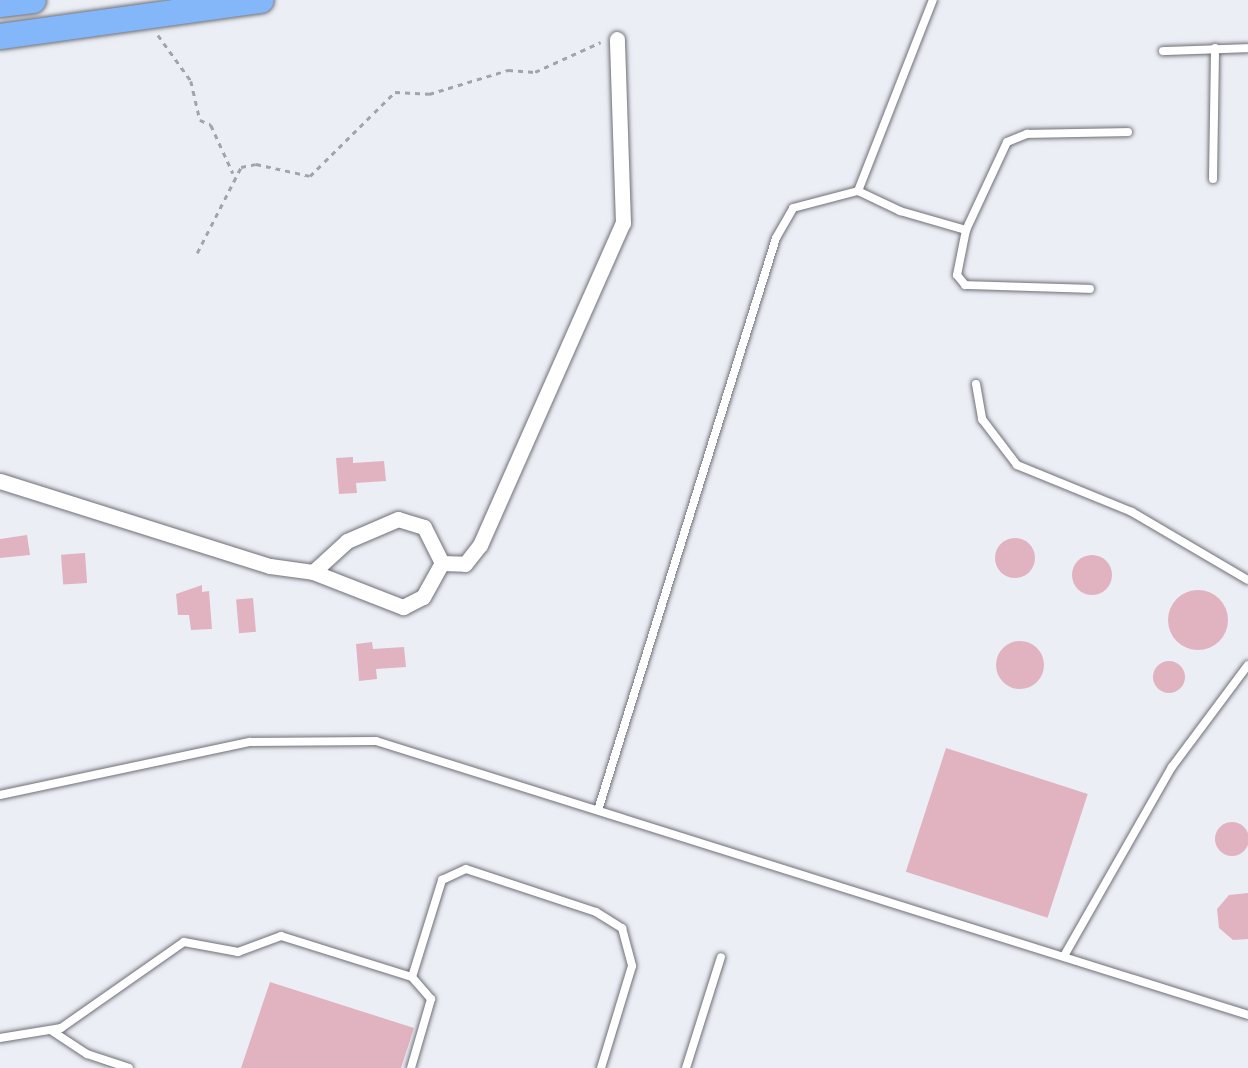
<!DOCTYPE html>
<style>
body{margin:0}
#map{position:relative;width:1248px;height:1068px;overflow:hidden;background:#eceef5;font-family:Quicksand,sans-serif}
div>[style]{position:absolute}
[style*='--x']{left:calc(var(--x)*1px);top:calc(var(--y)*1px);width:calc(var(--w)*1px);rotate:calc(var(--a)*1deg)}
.building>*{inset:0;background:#e1b3c1;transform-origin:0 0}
.round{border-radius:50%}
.path>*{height:2.5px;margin-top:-1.25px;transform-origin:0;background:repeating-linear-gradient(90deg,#a2a4a9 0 5px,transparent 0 10px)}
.roads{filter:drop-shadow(0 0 2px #6e7076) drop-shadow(0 0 2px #6e7076)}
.service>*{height:8px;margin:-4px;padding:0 4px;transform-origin:4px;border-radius:4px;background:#fff}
.minor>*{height:15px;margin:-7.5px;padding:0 7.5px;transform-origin:7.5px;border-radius:7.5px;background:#fff}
.trunk>*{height:25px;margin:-12.5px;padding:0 12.5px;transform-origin:12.5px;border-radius:12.5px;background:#84b6fa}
span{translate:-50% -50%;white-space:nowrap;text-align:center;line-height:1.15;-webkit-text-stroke:8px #eceef5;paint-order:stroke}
</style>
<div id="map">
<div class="building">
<i style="clip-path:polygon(353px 457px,353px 463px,384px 461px,386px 481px,356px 483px,357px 493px,339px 494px,336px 458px)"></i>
<i style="clip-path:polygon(27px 535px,30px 555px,0 558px,0 539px)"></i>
<i class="round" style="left:995px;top:538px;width:40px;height:40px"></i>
<i style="left:85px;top:553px;width:30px;height:24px;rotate:86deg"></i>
<i class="round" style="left:1072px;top:555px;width:40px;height:40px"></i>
<i style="clip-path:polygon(202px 585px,202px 592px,209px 591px,212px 629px,191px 630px,189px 615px,178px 615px,176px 594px)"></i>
<i class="round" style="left:1168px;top:590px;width:60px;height:60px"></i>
<i style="left:253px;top:598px;width:34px;height:17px;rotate:85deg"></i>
<i class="round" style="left:996px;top:641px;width:48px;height:48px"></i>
<i style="clip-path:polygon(372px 642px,373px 649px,404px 647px,406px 667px,376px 669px,377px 679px,359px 681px,356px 644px)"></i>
<i class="round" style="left:1153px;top:661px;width:32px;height:32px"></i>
<i style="left:946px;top:748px;width:149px;height:130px;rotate:18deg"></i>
<i class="round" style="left:1215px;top:822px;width:34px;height:34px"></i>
<i style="clip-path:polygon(1248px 893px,1248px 939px,1233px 940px,1219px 928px,1217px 909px,1229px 895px)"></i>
<i style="clip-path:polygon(270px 982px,414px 1028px,401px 1068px,241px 1068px)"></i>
</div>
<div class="path">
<i style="--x:158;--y:35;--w:57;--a:54.3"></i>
<i style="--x:191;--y:81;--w:40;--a:77"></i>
<i style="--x:200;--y:120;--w:12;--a:24"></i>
<i style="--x:211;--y:125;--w:53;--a:65.4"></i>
<i style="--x:197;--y:253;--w:97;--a:-62.9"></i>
<i style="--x:241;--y:167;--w:15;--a:-11"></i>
<i style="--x:256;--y:164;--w:55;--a:12.5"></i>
<i style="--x:310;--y:176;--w:120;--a:-44.7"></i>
<i style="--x:395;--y:92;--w:34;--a:3"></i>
<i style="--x:429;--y:94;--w:83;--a:-16.9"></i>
<i style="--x:508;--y:70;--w:27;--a:4"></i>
<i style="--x:535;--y:72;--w:72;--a:-24.4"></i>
</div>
<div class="roads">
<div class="service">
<i style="--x:1163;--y:51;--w:85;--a:-2"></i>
<i style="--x:1213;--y:179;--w:131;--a:-89.1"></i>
<i style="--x:858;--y:191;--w:47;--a:25.5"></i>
<i style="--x:900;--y:211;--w:69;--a:16.1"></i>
<i style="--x:966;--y:230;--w:46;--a:101.3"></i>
<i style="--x:957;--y:275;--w:13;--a:51"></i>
<i style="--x:965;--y:285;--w:125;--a:1.8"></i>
<i style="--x:966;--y:230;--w:97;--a:-65"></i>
<i style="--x:1007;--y:142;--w:22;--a:-22"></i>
<i style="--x:1027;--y:134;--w:101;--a:-1.1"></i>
<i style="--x:976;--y:384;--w:36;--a:80"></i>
<i style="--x:982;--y:419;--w:58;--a:52.7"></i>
<i style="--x:1017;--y:465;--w:124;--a:22.2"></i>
<i style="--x:1132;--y:512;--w:134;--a:30.4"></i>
<i style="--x:0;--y:795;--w:256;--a:-12"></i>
<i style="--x:250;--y:742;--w:126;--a:-0.5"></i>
<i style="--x:376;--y:741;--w:914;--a:17.44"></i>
<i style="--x:599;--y:807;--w:596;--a:-72.72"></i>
<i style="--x:776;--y:238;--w:34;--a:-60"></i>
<i style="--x:793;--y:208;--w:67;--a:-14.7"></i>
<i style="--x:858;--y:191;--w:205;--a:-68.6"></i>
<i style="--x:1064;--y:956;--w:218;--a:-60.3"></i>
<i style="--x:1172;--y:767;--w:127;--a:-53.3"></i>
<i style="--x:52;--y:1031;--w:42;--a:33.3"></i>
<i style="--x:87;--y:1054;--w:44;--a:18.4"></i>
<i style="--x:0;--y:1038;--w:62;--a:-9.3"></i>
<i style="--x:61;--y:1028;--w:150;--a:-35"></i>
<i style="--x:184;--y:942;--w:55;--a:10.5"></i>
<i style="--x:238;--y:952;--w:46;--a:-20.4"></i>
<i style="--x:281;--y:936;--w:137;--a:17.4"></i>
<i style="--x:412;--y:977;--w:102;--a:-72.8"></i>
<i style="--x:442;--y:880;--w:26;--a:-25"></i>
<i style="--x:466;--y:869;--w:137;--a:18.3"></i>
<i style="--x:596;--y:912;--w:31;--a:32"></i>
<i style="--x:622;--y:928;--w:39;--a:75"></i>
<i style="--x:632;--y:966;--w:107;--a:106.9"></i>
<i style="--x:411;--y:1068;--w:72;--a:-73.8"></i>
<i style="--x:431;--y:999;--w:29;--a:-131"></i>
<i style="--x:686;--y:1068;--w:116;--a:-72.5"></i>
</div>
<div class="minor">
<i style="--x:0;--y:481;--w:283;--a:17.5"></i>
<i style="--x:270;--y:566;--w:43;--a:7.9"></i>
<i style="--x:313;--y:572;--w:97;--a:21.3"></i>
<i style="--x:403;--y:607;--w:22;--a:-27"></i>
<i style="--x:423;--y:597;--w:39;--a:-61"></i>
<i style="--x:442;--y:563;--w:40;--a:-116.6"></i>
<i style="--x:424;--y:527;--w:27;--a:-163"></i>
<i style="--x:398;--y:519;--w:56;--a:156.7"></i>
<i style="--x:347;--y:541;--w:46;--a:137.6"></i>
<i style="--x:442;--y:563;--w:23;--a:2"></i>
<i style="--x:465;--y:564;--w:24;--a:-52"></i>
<i style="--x:480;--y:545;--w:352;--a:-66.1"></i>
<i style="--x:623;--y:223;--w:184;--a:-91.9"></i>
</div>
<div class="trunk">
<i style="--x:0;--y:4;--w:33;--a:-7"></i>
<i style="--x:0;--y:36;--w:263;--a:-7.9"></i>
</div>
</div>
</div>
